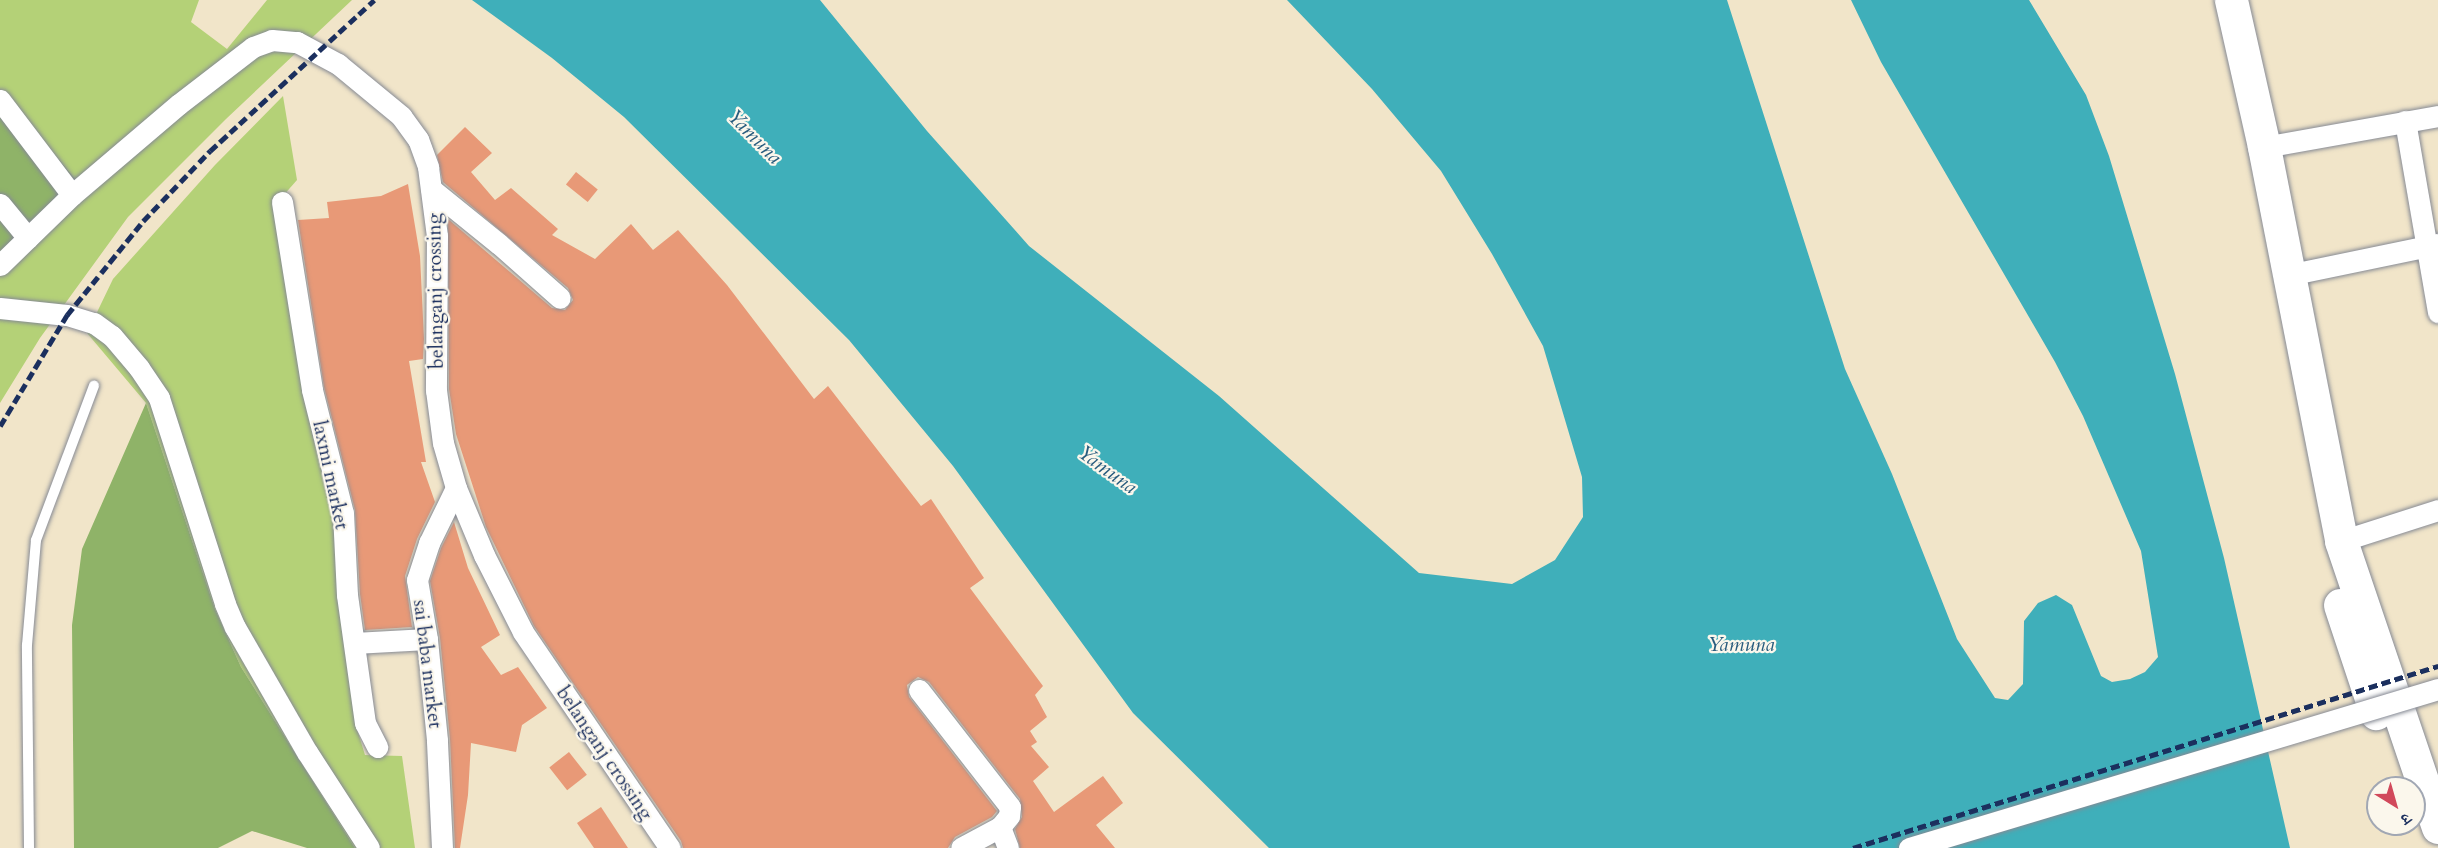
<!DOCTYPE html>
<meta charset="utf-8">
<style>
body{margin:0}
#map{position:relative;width:2438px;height:848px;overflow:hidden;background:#f1e5c9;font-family:Cardo,"Noto Serif Devanagari",serif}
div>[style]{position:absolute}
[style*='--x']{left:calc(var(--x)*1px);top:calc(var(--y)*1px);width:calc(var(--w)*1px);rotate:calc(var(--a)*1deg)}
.green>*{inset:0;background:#b4d177}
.forest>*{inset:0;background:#8fb368}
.water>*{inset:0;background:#3fafba}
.building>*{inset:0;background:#e89977;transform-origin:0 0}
.roads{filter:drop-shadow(0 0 2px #868a94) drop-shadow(0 0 2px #868a94)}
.lane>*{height:10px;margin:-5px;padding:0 5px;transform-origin:5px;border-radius:5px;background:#fff}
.street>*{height:21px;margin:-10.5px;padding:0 10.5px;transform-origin:10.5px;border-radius:10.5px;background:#fff}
.primary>*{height:33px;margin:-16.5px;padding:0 16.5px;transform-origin:16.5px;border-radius:16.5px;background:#fff}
.rail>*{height:4.5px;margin-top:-2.25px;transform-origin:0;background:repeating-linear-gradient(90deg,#1b2f5e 0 9px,transparent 0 13.5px)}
.bridges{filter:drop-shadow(0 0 2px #868a94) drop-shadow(0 0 2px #868a94)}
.street-bridge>*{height:21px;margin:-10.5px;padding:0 10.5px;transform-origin:10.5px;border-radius:10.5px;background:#fff}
span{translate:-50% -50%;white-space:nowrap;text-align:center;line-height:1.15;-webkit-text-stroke:4.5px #fbf7ec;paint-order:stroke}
.street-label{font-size:20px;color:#1b2f5e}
.water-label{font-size:21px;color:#285c7e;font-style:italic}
.north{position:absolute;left:2366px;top:776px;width:60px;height:60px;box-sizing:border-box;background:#fbf7ec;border:2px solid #a1a7b3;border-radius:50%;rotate:143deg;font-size:16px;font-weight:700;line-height:24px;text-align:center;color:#1b2f5e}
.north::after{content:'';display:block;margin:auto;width:21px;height:27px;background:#d1495b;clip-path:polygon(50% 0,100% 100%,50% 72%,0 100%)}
</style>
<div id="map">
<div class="green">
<i style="clip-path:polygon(0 0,199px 0,191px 22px,227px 49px,267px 0,352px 0,226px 119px,128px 217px,40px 338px,0 403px,0 273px,84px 189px,0 90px)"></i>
<i style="clip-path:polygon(283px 96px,297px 180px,275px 205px,335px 512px,357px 729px,365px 755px,402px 756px,415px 848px,355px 848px,241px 667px,215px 609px,146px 403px,87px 333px,113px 279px,215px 165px)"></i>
</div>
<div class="forest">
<i style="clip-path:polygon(12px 104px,84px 189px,0 273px,0 115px)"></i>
<i style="clip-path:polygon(146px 403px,215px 609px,241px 667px,355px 848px,307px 848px,252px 831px,218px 848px,74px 848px,72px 625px,82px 549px)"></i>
</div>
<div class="water">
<i style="clip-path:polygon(472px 0,820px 0,927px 131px,1029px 246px,1219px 396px,1419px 573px,1512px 584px,1555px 560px,1583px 517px,1582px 477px,1543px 346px,1492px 254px,1441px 171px,1372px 89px,1287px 0,1727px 0,1845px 369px,1892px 474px,1957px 639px,1995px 698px,2008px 700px,2023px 684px,2024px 621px,2038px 603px,2056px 595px,2072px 605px,2101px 676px,2112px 682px,2130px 679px,2145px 672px,2158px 657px,2141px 551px,2083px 416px,2055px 362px,1881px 62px,1851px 0,2029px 0,2086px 95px,2109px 156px,2175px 374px,2224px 558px,2290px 848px,1269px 848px,1133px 713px,953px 466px,849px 340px,624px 117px,552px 58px)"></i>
</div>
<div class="building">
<i style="clip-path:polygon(465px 127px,492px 153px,471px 172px,495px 200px,511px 188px,558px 229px,552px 235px,595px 259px,631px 224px,653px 250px,678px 230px,727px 285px,814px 399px,828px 386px,921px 506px,931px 499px,984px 578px,970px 588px,1043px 686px,1035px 695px,1047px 717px,1030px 731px,1037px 742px,1031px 746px,1049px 767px,1033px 781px,1054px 812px,1103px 776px,1123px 803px,1096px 825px,1115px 848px,1020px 848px,1015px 829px,1022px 817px,1020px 799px,929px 682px,918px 677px,907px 685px,909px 697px,997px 811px,992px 817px,955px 837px,948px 848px,683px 848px,681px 841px,534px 626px,486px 527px,456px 434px,449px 389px,448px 219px,552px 308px,565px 310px,573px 300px,568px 288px,443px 182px,437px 155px)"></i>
<i style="left:576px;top:172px;width:28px;height:16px;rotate:39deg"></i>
<i style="clip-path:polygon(408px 184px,420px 256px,424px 339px,423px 359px,409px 361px,426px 462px,421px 462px,435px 502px,417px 539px,405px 576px,412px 627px,365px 630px,360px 594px,355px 510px,324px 387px,298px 220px,329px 218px,327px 202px,381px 196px)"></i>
<i style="clip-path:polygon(454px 522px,468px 568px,500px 635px,481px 647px,501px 675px,518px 667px,547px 708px,522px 725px,516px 752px,471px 743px,468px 795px,460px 848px,455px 848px,450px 739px,440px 638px,430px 581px,441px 548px)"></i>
<i style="left:569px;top:752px;width:29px;height:25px;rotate:52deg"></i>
<i style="clip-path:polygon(601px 807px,628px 848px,594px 848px,577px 823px)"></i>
</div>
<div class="roads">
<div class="lane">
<i style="--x:29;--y:848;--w:203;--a:-90.6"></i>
<i style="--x:27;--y:645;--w:105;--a:-85.1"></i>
<i style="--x:36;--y:540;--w:165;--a:-69.4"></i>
</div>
<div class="street">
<i style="--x:0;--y:100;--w:119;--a:52.8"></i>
<i style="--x:2405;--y:121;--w:194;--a:80.2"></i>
<i style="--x:2264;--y:147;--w:177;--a:-10.1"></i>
<i style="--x:431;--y:189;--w:87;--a:39"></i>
<i style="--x:499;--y:244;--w:81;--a:41.5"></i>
<i style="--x:282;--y:202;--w:190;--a:80.9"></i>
<i style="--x:312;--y:390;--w:127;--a:75.9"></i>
<i style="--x:343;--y:513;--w:82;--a:87.2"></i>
<i style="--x:347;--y:595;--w:129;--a:82"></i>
<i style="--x:365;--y:723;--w:27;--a:63"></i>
<i style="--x:0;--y:204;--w:44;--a:50.5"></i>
<i style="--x:0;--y:265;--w:100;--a:-44.2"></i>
<i style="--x:72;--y:195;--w:140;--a:-40.4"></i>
<i style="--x:179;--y:104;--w:93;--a:-37.6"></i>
<i style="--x:253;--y:47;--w:20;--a:-20"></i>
<i style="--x:272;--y:40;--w:25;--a:5"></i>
<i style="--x:297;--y:42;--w:47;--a:28.2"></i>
<i style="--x:338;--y:64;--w:82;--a:39.5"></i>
<i style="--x:401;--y:116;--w:29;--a:54"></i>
<i style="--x:418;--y:139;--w:30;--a:70"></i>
<i style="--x:428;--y:167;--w:70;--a:82.6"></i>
<i style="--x:437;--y:236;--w:154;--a:90.4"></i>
<i style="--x:436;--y:390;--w:53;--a:82.5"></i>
<i style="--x:443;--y:443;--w:47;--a:73.9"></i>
<i style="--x:456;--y:488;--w:73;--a:67.3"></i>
<i style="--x:484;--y:555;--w:86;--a:63.1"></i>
<i style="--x:523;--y:632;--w:261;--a:55.8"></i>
<i style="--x:2288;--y:275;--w:153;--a:-11.7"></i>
<i style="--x:0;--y:308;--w:67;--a:6"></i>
<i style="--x:67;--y:315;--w:28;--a:17"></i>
<i style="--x:94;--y:323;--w:22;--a:36"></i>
<i style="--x:112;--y:336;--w:42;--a:49.8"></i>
<i style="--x:139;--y:368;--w:36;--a:56"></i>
<i style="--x:159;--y:398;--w:216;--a:72.2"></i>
<i style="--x:225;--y:604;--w:25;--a:67"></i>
<i style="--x:235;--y:627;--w:144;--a:60.1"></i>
<i style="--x:307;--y:752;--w:114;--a:57.1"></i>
<i style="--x:2341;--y:541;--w:102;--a:-17.7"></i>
<i style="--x:354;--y:643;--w:73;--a:-3.1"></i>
<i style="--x:919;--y:690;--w:148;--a:52.1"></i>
<i style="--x:1010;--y:807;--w:9;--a:96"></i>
<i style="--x:1009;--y:816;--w:14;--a:129"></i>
<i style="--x:1000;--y:827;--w:44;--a:151.7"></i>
<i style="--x:1000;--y:827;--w:22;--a:69"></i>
<i style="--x:442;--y:848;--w:108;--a:-92.7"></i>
<i style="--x:437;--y:740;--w:101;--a:-95.7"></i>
<i style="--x:427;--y:639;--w:60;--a:-99.6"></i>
<i style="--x:417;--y:580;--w:39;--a:-72"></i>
<i style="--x:429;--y:543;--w:61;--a:-63.9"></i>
</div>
<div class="primary">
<i style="--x:2231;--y:0;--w:151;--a:77.3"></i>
<i style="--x:2264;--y:147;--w:401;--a:78.9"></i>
<i style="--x:2341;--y:541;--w:302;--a:71.3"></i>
<i style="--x:2340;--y:605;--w:114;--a:71.6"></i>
</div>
</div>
<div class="rail">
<i style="--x:0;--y:426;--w:130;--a:-58.9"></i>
<i style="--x:67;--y:315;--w:121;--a:-51"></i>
<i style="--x:143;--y:221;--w:97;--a:-46.3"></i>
<i style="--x:210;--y:151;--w:223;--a:-42.6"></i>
<i style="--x:1853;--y:848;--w:613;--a:-17.28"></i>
</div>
<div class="bridges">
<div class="street-bridge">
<i style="--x:1909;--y:848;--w:552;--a:-16.73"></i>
</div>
</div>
<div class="street-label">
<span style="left:435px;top:291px;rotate:-91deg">belanganj crossing</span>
<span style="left:331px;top:475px;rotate:78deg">laxmi market</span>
<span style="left:428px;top:664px;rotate:83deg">sai baba market</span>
<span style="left:605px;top:753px;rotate:56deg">belanganj crossing</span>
</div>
<div class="water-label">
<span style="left:754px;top:137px;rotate:45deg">Yamuna</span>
<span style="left:1107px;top:470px;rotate:36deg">Yamuna</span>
<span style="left:1741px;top:645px">Yamuna</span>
</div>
<div class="north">उ</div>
</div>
